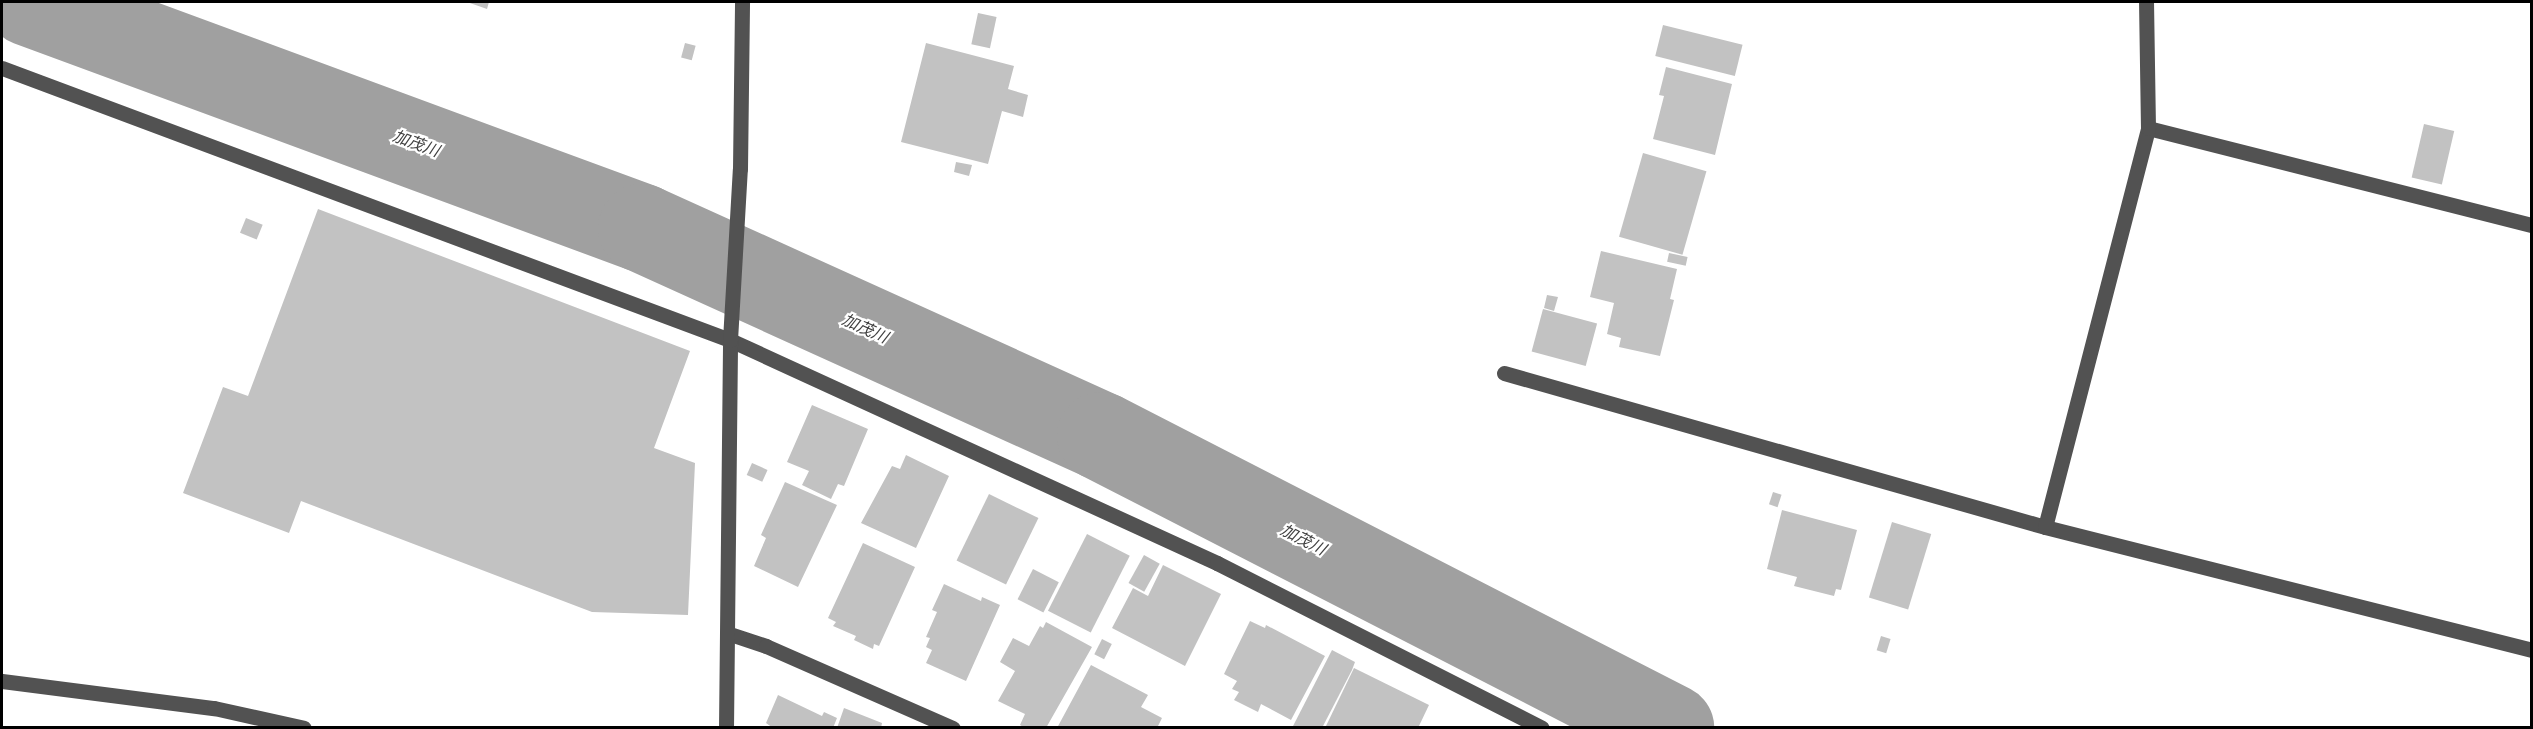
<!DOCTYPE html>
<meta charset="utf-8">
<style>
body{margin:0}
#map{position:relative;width:2533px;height:729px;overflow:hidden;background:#fff;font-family:Poppins,"Noto Sans JP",sans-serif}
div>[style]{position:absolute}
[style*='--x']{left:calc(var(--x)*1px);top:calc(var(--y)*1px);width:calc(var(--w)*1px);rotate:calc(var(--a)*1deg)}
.river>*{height:88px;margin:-44px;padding:0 44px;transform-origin:44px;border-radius:44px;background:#a0a0a0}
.building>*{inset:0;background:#c2c2c2;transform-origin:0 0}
.minor>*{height:15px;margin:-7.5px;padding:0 7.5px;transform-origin:7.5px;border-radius:7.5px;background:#525252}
span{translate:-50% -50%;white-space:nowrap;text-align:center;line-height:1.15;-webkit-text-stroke:4.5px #fff;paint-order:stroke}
.water-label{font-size:16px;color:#414141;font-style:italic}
.frame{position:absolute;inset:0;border:3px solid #000;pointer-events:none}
</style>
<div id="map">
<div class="river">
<i style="--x:29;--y:2;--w:653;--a:20.24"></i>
<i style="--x:642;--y:228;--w:504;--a:24.38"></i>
<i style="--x:1101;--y:436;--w:640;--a:27.17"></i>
</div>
<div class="building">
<i style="clip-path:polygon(467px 2px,489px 2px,487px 9px)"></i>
<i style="left:978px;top:13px;width:19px;height:32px;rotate:12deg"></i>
<i style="left:1663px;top:25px;width:82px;height:32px;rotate:14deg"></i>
<i style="left:685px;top:43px;width:11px;height:15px;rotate:15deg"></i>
<i style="clip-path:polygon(926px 43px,1014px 66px,1008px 89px,1028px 95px,1023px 117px,1002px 111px,988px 164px,901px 142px)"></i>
<i style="clip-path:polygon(1666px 67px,1732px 84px,1715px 155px,1653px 139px,1664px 96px,1659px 95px)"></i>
<i style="left:2424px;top:124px;width:31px;height:55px;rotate:13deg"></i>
<i style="left:1643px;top:153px;width:66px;height:87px;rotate:16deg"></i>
<i style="clip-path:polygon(956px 162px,972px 165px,969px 176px,954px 172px)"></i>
<i style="clip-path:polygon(318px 209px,690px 351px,654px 448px,695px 463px,688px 615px,592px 612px,301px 501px,289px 533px,183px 493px,223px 387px,248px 396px)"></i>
<i style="left:246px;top:218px;width:18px;height:16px;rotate:22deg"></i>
<i style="clip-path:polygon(1601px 251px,1677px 269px,1670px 299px,1674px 300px,1660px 356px,1619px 347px,1621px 338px,1607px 334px,1614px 303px,1590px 297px)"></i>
<i style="left:1669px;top:253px;width:19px;height:9px;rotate:12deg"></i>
<i style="clip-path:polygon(1547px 295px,1558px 297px,1554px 311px,1544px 308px)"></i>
<i style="left:1543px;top:309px;width:56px;height:44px;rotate:15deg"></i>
<i style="clip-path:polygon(812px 405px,868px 429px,844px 486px,838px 484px,831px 499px,802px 485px,809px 471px,787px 462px)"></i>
<i style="clip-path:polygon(906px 455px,949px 476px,916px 548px,861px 523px,892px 466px,900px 469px)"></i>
<i style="left:752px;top:463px;width:17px;height:13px;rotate:24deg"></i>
<i style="clip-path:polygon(785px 482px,837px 505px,798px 587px,754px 566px,766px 538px,761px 535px)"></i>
<i style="left:1773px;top:492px;width:9px;height:13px;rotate:18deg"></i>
<i style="left:989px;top:494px;width:55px;height:74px;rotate:26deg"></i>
<i style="clip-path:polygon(1782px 510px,1857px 530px,1841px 590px,1836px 589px,1834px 596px,1794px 586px,1797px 577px,1767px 569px)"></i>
<i style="left:1892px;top:522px;width:41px;height:79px;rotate:17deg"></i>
<i style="left:1087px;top:534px;width:48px;height:86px;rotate:27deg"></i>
<i style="clip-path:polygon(863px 543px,915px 567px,879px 646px,874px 644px,873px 649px,854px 640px,856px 636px,833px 626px,836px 622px,828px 618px)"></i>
<i style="left:1144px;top:555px;width:18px;height:32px;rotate:29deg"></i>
<i style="clip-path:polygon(1163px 565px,1221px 594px,1185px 666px,1112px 628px,1133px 588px,1148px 596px)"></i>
<i style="left:1033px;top:569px;width:29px;height:34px;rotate:27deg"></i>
<i style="clip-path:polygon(944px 584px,981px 601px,982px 597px,1000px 605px,966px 681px,926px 663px,932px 650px,926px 647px,930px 638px,926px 637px,937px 612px,932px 610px)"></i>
<i style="clip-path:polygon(1250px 621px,1265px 628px,1266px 625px,1325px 656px,1291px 720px,1261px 704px,1258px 712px,1234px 700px,1239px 692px,1232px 689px,1237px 681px,1224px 674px)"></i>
<i style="clip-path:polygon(1046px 622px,1092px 647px,1046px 728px,1025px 728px,1020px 725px,1025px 714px,998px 701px,1015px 671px,1000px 662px,1013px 638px,1029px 646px,1040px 626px,1043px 628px)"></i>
<i style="left:1881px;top:636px;width:10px;height:15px;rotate:17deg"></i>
<i style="left:1102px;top:639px;width:11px;height:17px;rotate:27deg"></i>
<i style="clip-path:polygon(1332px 650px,1355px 662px,1352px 670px,1322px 728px,1292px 728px)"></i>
<i style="clip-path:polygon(1091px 665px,1148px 695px,1141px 707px,1162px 718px,1157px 728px,1057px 728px)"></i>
<i style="clip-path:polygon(1354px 668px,1429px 705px,1418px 728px,1326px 726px)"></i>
<i style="clip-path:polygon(778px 695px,822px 716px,824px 712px,837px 718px,833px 728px,773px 728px,766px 723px)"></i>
<i style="clip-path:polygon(844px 708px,882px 723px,881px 728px,837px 728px)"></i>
</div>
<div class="minor">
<i style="--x:2;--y:68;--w:777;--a:20.49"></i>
<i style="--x:730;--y:340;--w:536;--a:24.6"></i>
<i style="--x:1217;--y:563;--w:364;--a:26.9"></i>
<i style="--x:2148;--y:128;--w:396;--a:14.2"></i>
<i style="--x:1504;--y:373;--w:562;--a:15.89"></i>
<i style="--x:2045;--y:527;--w:502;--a:14.17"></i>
<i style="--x:2045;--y:527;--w:412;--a:-75.5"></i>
<i style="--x:2148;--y:128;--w:126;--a:-90.9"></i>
<i style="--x:727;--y:633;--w:41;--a:18.4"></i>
<i style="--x:766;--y:646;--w:204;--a:23.7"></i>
<i style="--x:2;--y:681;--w:214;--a:7.3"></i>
<i style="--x:214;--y:708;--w:92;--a:12.5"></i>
<i style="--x:726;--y:728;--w:388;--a:-89.4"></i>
<i style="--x:730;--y:340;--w:171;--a:-86.7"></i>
<i style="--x:740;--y:169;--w:167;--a:-89.3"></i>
</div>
<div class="water-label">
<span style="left:416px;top:144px;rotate:20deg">加茂川</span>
<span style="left:865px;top:329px;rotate:24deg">加茂川</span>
<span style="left:1303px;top:540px;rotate:27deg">加茂川</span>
</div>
<div class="frame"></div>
</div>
